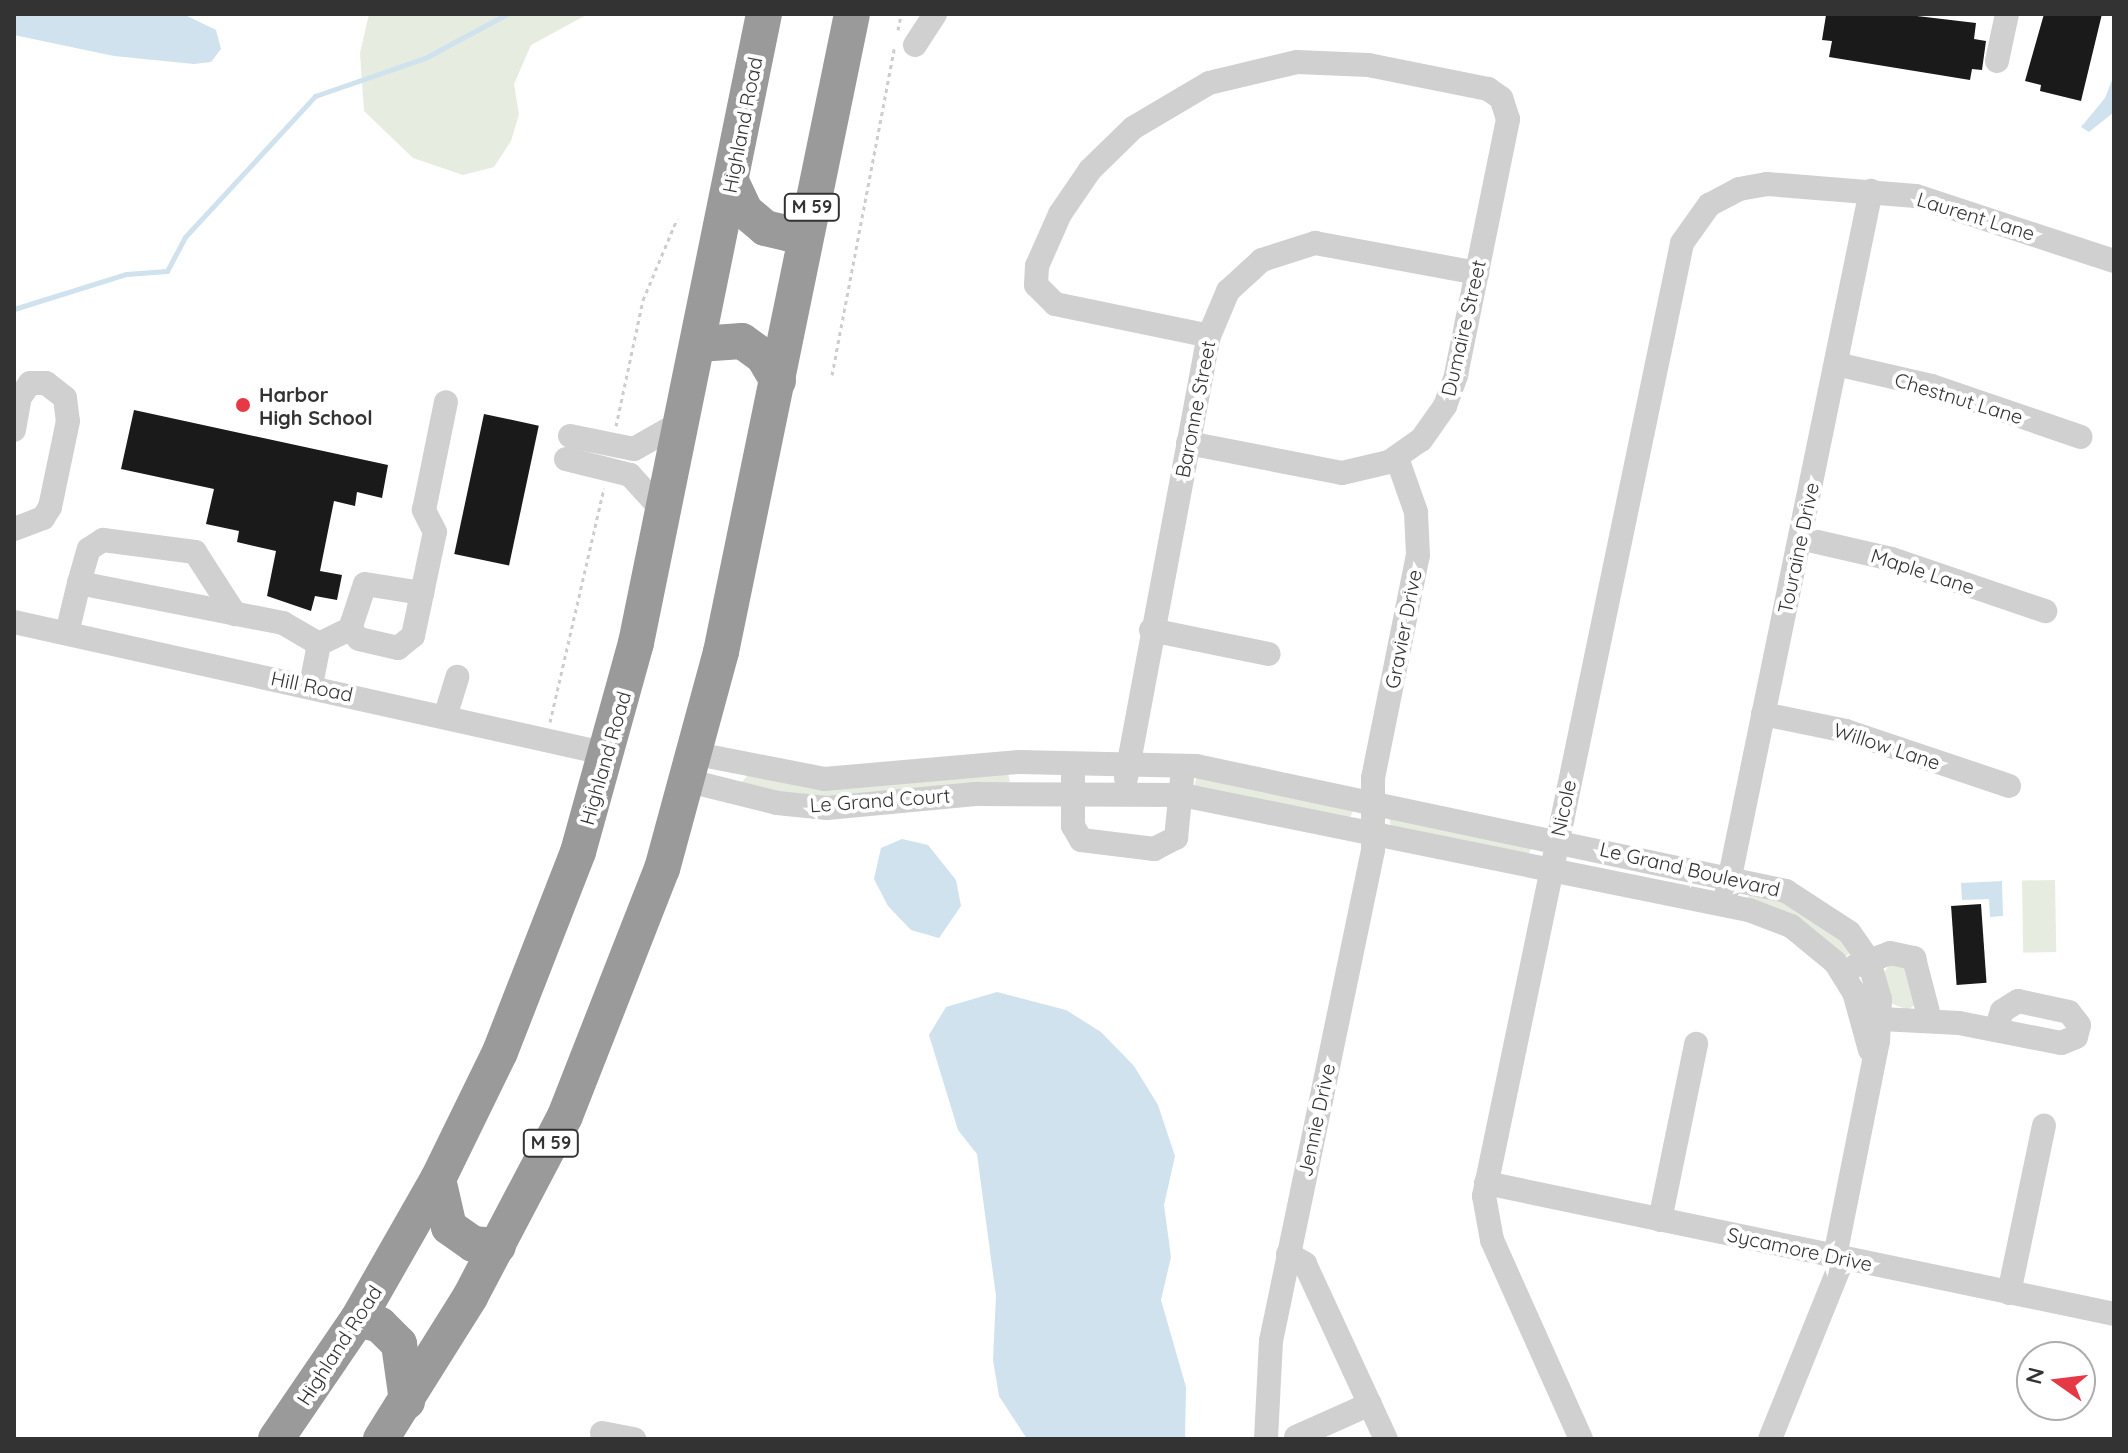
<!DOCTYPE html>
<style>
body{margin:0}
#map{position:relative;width:2128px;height:1453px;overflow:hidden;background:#fff;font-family:Quicksand,sans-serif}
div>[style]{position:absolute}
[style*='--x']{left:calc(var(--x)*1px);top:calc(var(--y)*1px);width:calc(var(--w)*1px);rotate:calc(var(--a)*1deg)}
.green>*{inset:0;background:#e6ecdf;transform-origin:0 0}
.water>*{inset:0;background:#cfe2ee}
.stream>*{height:5px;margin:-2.5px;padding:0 2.5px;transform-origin:2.5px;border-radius:2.5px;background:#cfe2ee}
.building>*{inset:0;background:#1a1a1a;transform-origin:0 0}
.path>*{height:3px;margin-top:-1.5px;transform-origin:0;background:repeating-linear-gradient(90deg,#cdcdcd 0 4px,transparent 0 8px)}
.minor>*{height:24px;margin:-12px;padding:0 12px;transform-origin:12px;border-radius:12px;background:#d0d0d0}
.highway>*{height:36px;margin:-18px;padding:0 18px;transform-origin:18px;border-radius:18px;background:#9a9a9a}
.dots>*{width:22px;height:22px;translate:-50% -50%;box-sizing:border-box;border:4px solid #fff;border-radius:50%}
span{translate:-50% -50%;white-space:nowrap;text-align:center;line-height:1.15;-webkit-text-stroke:8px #fff;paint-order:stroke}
.shield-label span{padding:2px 6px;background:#fff;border:2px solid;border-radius:6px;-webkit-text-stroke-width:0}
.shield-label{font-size:18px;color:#333;font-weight:700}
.street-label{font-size:20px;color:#333}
.poi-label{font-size:20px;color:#333;font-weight:700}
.left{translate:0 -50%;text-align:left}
.frame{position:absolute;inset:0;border:16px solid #333;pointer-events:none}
.north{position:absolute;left:2016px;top:1341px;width:80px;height:80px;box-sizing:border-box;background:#fff;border:2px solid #adadad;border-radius:50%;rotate:284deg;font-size:22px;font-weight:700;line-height:32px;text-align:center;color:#333}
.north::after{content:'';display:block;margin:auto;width:28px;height:36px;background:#e63946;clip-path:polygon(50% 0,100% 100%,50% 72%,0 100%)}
</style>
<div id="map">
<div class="green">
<i style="clip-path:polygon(369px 14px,588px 14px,531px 45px,514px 84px,519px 114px,511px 141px,494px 167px,463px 175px,413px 158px,364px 111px,360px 53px)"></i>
<i style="clip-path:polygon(1008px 773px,1010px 782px,810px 800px,742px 782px,748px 775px)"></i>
<i style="clip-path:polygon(1197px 776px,1353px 811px,1350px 817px,1194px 786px)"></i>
<i style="clip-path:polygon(1389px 818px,1532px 848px,1528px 854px,1391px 827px)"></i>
<i style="left:2055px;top:880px;width:72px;height:33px;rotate:89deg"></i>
<i style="clip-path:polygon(1753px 888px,1822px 919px,1851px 953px,1845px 957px,1747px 899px)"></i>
<i style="clip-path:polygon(1904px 963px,1916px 1004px,1908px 1010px,1890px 1003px,1884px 973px,1889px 965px)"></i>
</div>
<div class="water">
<i style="clip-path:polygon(14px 14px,183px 14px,216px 30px,221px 49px,211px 62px,194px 64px,114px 56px,14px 35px)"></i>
<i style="clip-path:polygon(2114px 75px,2114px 112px,2089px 132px,2081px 127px,2105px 98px)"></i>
<i style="clip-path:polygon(902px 839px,928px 845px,956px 880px,961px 906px,939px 938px,911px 930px,888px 906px,874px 879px,881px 848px)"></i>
<i style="clip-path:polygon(2002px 881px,2003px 916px,1990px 917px,1989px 899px,1962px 900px,1961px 883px)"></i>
<i style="clip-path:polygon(997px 992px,1066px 1010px,1101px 1032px,1134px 1066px,1158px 1105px,1175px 1156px,1164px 1205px,1171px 1257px,1161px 1300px,1186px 1387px,1185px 1439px,1027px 1439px,999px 1396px,993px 1360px,996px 1296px,977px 1154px,958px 1130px,929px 1035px,946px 1007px)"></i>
</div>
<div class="stream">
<i style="--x:14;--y:309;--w:117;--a:-17.4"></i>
<i style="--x:126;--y:274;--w:41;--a:-4.2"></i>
<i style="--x:167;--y:271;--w:38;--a:-62"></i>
<i style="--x:185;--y:237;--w:192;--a:-47.3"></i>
<i style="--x:315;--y:96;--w:116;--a:-19.1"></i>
<i style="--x:425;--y:58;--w:93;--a:-28.2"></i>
</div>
<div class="building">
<i style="clip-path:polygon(1900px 14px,1976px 23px,1974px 39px,1986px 41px,1982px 70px,1972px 69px,1970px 80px,1829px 57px,1832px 41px,1822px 40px,1826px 15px)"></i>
<i style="clip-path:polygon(2044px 14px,2102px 14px,2081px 101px,2040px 91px,2041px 85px,2025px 81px)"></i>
<i style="clip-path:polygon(134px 410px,388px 465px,382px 498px,357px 492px,355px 506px,334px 501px,320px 571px,342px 575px,337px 600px,315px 596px,311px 611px,267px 596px,276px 551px,237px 542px,239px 531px,206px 524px,214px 489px,121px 469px)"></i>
<i style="left:484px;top:414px;width:56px;height:143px;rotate:12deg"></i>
<i style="left:1981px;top:904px;width:79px;height:30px;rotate:86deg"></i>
</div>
<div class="path">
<i style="--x:898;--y:30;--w:16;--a:-79"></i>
<i style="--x:832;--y:375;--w:332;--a:-79.2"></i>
<i style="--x:616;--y:426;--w:129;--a:-77.9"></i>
<i style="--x:643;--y:300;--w:88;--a:-67.2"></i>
<i style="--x:550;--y:722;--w:240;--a:-77"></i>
</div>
<div class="minor">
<i style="--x:915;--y:45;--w:37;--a:-57"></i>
<i style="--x:1997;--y:61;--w:48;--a:-78"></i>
<i style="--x:1836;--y:364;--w:98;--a:12.9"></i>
<i style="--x:1932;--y:386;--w:157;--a:18.9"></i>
<i style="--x:14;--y:430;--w:34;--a:-80"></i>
<i style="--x:20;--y:397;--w:17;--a:-54"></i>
<i style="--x:30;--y:383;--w:16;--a:0"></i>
<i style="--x:46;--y:383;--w:24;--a:38"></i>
<i style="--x:65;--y:398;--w:23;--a:83"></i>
<i style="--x:68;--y:421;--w:88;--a:101.8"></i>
<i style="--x:50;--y:507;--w:13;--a:122"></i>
<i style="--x:43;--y:518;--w:31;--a:159"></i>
<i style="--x:570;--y:436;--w:65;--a:11.5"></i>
<i style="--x:634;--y:449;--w:56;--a:-29.7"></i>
<i style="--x:1188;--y:443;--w:157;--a:11"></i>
<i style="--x:1342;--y:473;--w:48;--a:-13.2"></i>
<i style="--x:1389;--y:462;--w:39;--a:-35"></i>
<i style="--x:1421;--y:440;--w:42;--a:-54.8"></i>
<i style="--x:1445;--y:406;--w:33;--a:-70"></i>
<i style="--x:1456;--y:375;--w:261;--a:-78.5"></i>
<i style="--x:1508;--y:119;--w:22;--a:-108"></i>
<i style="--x:1501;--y:98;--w:16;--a:-145"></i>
<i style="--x:1488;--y:89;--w:122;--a:-168.7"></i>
<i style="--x:1368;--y:65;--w:71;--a:-177.6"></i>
<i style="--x:1297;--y:62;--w:90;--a:166.6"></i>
<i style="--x:1209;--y:83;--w:88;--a:149.4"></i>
<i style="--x:1133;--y:128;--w:60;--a:135.7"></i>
<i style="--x:1090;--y:170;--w:53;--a:124.3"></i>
<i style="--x:1060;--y:214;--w:57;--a:113.9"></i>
<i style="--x:1037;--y:266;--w:19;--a:93"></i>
<i style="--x:1036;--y:285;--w:27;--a:45"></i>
<i style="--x:1055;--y:304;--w:157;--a:11.7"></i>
<i style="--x:566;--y:459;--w:66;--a:14"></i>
<i style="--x:630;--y:475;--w:50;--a:47.4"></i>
<i style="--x:1800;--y:538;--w:94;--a:12.9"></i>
<i style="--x:1892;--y:559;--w:162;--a:18.8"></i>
<i style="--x:79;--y:583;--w:35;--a:-74"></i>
<i style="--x:89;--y:549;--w:17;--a:-33"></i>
<i style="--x:103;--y:540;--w:93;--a:7.4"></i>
<i style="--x:195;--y:552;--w:74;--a:57.2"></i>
<i style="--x:14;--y:622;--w:608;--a:12.53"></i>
<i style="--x:350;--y:629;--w:47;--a:-71.6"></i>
<i style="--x:365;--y:584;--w:58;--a:9"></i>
<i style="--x:1151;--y:630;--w:120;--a:11.5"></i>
<i style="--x:67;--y:633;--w:51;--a:-76.5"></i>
<i style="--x:79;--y:583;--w:208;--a:11.1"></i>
<i style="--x:283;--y:623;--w:42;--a:30.3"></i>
<i style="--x:319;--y:644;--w:42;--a:101"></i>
<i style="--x:319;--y:644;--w:34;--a:-26"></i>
<i style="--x:350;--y:629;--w:13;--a:48"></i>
<i style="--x:359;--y:639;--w:40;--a:13"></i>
<i style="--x:398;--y:648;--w:19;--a:-39"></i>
<i style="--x:413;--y:636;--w:106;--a:-78.1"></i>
<i style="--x:435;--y:532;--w:25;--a:-117"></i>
<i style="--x:424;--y:510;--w:110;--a:-78.5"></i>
<i style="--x:446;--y:714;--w:39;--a:-73"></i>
<i style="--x:1763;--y:714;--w:85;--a:11.6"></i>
<i style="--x:1846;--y:731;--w:172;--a:18.6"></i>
<i style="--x:697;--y:754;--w:129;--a:11.1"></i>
<i style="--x:824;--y:779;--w:196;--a:-5"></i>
<i style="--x:1019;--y:762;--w:177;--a:1.3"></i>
<i style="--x:1196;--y:766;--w:603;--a:11.96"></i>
<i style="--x:1786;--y:891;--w:75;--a:33.1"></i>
<i style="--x:1849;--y:932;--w:35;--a:55"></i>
<i style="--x:1869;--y:961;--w:40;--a:74"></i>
<i style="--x:1880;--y:999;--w:42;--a:92.7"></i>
<i style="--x:1878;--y:1041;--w:219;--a:101.3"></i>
<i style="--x:1073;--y:776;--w:50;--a:90"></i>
<i style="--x:1073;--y:826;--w:16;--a:60"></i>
<i style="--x:1081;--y:840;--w:74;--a:7"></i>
<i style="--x:1154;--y:849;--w:25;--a:-27"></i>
<i style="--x:1176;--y:838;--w:59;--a:-84.2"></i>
<i style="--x:1126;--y:778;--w:450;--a:-79.4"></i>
<i style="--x:1209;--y:336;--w:49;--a:-67.1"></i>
<i style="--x:1228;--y:291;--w:46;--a:-42.4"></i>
<i style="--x:1262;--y:260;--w:56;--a:-17.8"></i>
<i style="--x:1315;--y:243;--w:165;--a:10.5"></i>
<i style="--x:689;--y:781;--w:91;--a:14"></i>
<i style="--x:777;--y:803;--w:50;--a:5.7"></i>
<i style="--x:827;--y:808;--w:149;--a:-5.4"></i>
<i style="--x:975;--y:794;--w:207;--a:0.3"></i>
<i style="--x:1182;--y:795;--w:579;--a:11.47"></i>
<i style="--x:1749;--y:910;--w:45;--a:20.9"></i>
<i style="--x:1791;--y:926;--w:57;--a:39.3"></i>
<i style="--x:1835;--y:962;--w:36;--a:58"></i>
<i style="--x:1854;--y:992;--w:60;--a:74.6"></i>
<i style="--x:1727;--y:891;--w:715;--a:-78.38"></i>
<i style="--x:1855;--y:966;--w:37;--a:-20"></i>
<i style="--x:1890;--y:953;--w:25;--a:12"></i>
<i style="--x:1914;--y:958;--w:64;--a:75.5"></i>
<i style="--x:1881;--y:1019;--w:78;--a:2.9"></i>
<i style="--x:1959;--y:1023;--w:104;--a:11.1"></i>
<i style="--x:2061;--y:1043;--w:16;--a:-22"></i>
<i style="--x:2076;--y:1037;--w:12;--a:-76"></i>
<i style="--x:2079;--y:1025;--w:16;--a:-128"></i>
<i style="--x:2069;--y:1012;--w:52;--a:-167.8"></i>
<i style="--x:2018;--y:1001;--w:19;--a:148"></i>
<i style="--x:2002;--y:1011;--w:20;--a:108"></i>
<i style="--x:1486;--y:1183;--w:642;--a:11.78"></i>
<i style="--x:1660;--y:1220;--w:180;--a:-78.4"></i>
<i style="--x:1288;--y:1254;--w:20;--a:30"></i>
<i style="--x:1305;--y:1264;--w:193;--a:65.2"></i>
<i style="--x:2009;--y:1293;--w:171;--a:-78.2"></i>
<i style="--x:602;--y:1433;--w:33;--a:11"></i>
<i style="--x:1296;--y:1437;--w:81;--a:-24"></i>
<i style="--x:1266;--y:1439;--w:98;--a:-87.1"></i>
<i style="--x:1271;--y:1341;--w:501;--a:-78.26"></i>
<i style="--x:1373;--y:850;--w:72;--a:-90"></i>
<i style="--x:1373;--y:778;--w:227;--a:-78.6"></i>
<i style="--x:1418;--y:555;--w:43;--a:-92.7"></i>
<i style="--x:1416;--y:512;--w:57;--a:-109.4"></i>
<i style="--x:1581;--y:1439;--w:218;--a:-114.1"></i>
<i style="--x:1492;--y:1240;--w:45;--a:-100.3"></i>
<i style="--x:1484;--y:1196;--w:973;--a:-78.26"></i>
<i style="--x:1682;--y:243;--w:47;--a:-54.6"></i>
<i style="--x:1709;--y:205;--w:34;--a:-28"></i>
<i style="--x:1739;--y:189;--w:28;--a:-10"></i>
<i style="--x:1767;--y:184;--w:149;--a:4.6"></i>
<i style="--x:1916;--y:196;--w:208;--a:18.2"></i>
<i style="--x:1770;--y:1439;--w:195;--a:-68"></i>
</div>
<div class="highway">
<i style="--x:731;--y:181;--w:33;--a:65"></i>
<i style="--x:745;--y:211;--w:26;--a:40"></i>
<i style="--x:765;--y:228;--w:23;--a:13"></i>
<i style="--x:787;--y:233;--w:22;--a:-18"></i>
<i style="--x:698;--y:344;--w:44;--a:-3.9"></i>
<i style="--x:742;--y:341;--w:26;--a:36"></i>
<i style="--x:763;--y:356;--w:29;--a:59"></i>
<i style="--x:438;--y:1179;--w:49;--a:77.1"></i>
<i style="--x:449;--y:1227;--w:29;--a:35"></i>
<i style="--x:473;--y:1244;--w:25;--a:5"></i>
<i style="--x:358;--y:1319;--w:23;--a:15"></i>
<i style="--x:380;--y:1325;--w:27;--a:45"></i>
<i style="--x:399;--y:1344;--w:58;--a:82"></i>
<i style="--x:276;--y:1439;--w:145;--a:-55.7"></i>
<i style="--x:358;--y:1319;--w:161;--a:-60.3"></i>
<i style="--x:438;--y:1179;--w:141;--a:-64"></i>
<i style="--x:500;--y:1052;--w:215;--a:-68.7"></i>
<i style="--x:578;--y:852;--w:217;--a:-74.5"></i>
<i style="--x:636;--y:643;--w:642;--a:-78.5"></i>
<i style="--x:381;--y:1439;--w:168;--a:-57.9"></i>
<i style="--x:470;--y:1297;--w:204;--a:-62.3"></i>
<i style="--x:565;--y:1116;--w:265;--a:-68.6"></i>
<i style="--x:662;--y:869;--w:225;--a:-74.8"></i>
<i style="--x:721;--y:652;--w:651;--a:-78.4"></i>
</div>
<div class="dots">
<i style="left:243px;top:405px;background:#e63946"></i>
</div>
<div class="shield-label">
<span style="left:812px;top:207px">M 59</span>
<span style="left:551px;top:1143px">M 59</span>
</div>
<div class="street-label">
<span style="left:742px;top:125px;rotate:-79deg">Highland Road</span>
<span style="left:1976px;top:216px;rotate:17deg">Laurent Lane</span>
<span style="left:1463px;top:328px;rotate:-77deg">Dumaire Street</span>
<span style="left:1959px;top:398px;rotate:17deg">Chestnut Lane</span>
<span style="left:1195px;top:409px;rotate:-79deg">Baronne Street</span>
<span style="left:1798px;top:548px;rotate:-78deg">Touraine Drive</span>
<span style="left:1923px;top:571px;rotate:18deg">Maple Lane</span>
<span style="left:1403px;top:629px;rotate:-79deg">Gravier Drive</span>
<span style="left:312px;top:686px;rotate:12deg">Hill Road</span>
<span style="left:1887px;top:746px;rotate:18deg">Willow Lane</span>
<span style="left:605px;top:758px;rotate:-74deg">Highland Road</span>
<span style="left:880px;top:800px;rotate:-4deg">Le Grand Court</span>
<span style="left:1563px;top:808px;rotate:-78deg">Nicole</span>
<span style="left:1690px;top:869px;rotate:13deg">Le Grand Boulevard</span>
<span style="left:1316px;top:1120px;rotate:-78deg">Jennie Drive</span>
<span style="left:1800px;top:1249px;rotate:12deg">Sycamore Drive</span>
<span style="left:339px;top:1345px;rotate:-57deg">Highland Road</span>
</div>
<div class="poi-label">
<span class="left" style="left:259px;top:406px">Harbor<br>High School</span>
</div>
<div class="frame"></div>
<div class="north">N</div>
</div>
